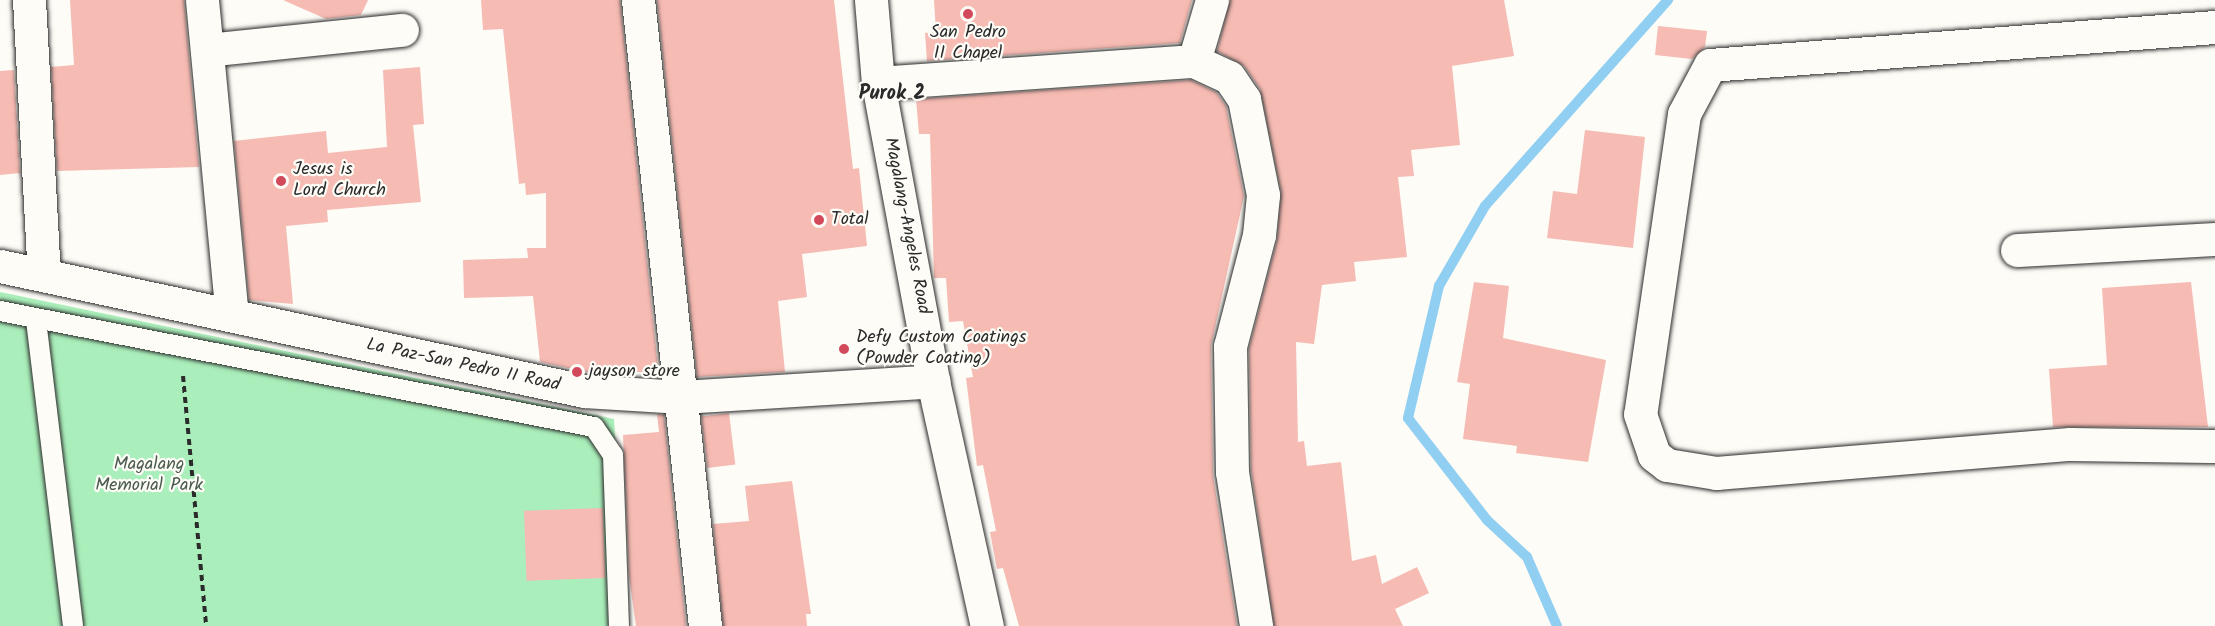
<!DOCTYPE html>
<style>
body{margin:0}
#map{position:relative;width:2215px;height:626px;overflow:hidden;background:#fdfcf7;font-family:Kalam,sans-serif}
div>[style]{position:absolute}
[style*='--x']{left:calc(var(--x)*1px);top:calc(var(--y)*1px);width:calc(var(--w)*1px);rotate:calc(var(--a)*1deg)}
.green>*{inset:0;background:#aaefbb}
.stream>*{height:10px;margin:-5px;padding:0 5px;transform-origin:5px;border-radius:5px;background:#91cff2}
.building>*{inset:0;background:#f6bbb3;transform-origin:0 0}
.path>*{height:4px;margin-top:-2px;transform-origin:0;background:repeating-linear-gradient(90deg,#2b2b2b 0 6px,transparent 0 10.5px)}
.roads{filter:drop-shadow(0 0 2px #2b2b2b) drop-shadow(0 0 2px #2b2b2b)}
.lane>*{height:20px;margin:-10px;padding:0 10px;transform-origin:10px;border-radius:10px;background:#fdfcf7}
.street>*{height:33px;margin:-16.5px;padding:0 16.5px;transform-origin:16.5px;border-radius:16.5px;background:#fdfcf7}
.secondary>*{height:33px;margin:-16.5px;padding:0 16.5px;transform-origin:16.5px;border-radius:16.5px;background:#fdfcf7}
.dots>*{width:16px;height:16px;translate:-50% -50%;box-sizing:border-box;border:3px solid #fdfcf7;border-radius:50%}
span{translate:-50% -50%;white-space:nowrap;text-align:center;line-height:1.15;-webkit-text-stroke:4.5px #fdfcf7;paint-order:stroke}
.poi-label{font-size:18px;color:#2b2b2b}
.left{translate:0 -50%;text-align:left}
.street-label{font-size:18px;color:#2b2b2b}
.park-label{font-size:18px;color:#4b5c4f}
.neighbourhood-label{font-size:20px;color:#2b2b2b;font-weight:700}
</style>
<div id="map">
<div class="green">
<i style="clip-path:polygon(0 292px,614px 419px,627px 626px,0 626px)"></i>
</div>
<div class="stream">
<i style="--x:1557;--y:626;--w:75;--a:-113.5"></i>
<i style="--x:1527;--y:557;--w:54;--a:-137.2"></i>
<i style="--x:1487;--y:520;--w:129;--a:-127.8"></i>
<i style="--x:1408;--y:418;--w:136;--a:-76.8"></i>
<i style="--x:1439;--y:286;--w:92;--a:-60.1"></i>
<i style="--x:1485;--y:206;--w:276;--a:-48.4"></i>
</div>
<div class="building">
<i style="clip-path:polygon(70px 0,184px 0,199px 167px,57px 171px,51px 67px,74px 65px)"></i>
<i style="clip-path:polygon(283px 0,368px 0,361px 15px,326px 19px)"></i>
<i style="clip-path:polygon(481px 0,620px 0,659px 377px,653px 372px,587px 372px,540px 362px,533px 296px,464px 298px,463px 260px,528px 258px,527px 248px,546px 248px,546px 193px,526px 195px,525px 183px,519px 184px,503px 29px,483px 30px)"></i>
<i style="clip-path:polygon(657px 0,834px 0,853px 169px,859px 168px,867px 246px,802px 254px,807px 297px,778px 301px,785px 372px,697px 377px)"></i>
<i style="clip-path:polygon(934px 0,1192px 0,1180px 43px,927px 61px,925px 33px,936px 32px)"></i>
<i style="clip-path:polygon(1230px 0,1504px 0,1514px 56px,1452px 66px,1460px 145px,1411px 150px,1414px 176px,1398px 177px,1407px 257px,1354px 262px,1356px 281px,1322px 285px,1314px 344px,1296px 342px,1298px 442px,1304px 441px,1307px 466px,1341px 462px,1352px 561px,1376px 555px,1382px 584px,1417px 567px,1429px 593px,1395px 609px,1403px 626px,1274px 626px,1251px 470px,1249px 348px,1277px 240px,1281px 192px,1260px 89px,1244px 66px,1217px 51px)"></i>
<i style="clip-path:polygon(1658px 26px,1707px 31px,1705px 47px,1692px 59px,1655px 55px)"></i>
<i style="clip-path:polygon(420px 67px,424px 124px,413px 125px,421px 202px,327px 210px,328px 222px,286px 226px,293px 304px,249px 300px,234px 141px,326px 131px,328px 153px,387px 147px,383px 70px)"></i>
<i style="clip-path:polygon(14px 70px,20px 173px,0 175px,0 71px)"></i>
<i style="clip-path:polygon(1191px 80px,1216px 92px,1226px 106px,1244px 196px,1211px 346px,1213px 475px,1237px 626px,1019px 626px,1003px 568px,997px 569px,990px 532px,996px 531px,983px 465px,977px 466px,966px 378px,973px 377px,963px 321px,949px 322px,946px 278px,934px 278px,930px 134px,919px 134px,916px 99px)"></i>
<i style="clip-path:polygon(1585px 130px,1645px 137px,1633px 248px,1547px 238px,1553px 191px,1577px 194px)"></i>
<i style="clip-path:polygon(1474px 282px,1509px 286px,1503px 338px,1606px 360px,1588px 462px,1516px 453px,1517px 446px,1463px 439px,1470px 384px,1457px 382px)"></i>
<i style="clip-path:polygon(2191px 282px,2208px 427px,2053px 427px,2049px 369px,2107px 365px,2102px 288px)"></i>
<i style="left:729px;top:413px;width:52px;height:28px;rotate:83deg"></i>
<i style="clip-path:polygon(657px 414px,664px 415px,686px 626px,636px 626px,629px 576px,623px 435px,659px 432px)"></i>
<i style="clip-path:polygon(792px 481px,811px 614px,806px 614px,807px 626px,723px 626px,713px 524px,749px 521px,745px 486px)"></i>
<i style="left:603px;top:508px;width:70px;height:79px;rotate:88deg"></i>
</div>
<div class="path">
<i style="--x:183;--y:376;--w:251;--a:84.7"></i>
</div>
<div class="roads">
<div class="lane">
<i style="--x:0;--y:311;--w:605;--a:11.05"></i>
<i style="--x:594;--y:427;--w:34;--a:56"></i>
<i style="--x:613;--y:455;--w:171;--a:88"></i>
<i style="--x:36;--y:320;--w:308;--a:83.1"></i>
</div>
<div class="street">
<i style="--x:29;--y:0;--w:274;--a:86.9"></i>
<i style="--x:202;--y:0;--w:316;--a:84.6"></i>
<i style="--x:638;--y:0;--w:630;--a:83.89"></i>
<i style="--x:2215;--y:27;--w:506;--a:175.7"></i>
<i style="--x:1710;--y:65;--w:55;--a:118"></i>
<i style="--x:1684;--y:114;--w:303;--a:98.3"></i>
<i style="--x:1640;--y:414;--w:43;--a:71.1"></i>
<i style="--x:1654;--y:455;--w:16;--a:38"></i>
<i style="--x:1667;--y:465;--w:50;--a:9.3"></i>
<i style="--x:1716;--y:473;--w:355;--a:-4.7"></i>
<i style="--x:2070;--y:444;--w:145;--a:0.8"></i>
<i style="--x:207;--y:50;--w:196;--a:-5.9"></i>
<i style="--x:1194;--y:61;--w:64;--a:-73.6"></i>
<i style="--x:878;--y:83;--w:317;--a:-4"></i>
<i style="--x:1194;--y:61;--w:38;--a:25"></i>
<i style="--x:1229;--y:77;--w:27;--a:56"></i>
<i style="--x:1244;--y:99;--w:98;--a:78.8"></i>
<i style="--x:1263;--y:195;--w:40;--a:95.7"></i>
<i style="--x:1259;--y:235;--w:115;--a:104.6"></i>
<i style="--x:1230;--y:346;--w:126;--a:89.1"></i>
<i style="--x:1232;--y:472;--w:156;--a:81.1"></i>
<i style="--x:2017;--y:250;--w:198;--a:-3.2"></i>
</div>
<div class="secondary">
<i style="--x:871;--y:0;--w:83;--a:85.2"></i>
<i style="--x:878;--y:83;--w:303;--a:79.5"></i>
<i style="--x:933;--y:381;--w:251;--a:77.6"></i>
<i style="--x:0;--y:266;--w:597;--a:12.08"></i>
<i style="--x:584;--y:391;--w:98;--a:3.5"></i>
<i style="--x:682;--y:397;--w:252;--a:-3.6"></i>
</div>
</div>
<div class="dots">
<i style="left:968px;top:14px;background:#d1495b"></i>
<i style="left:281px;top:181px;background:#d1495b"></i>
<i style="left:819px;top:220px;background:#d1495b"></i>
<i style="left:844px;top:349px;background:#d1495b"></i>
<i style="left:577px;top:372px;background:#d1495b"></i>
</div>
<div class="poi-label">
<span style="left:968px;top:44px">San Pedro<br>II Chapel</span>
<span class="left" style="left:293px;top:181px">Jesus is<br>Lord Church</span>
<span class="left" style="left:831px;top:220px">Total</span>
<span class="left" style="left:856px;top:349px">Defy Custom Coatings<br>(Powder Coating)</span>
<span class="left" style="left:589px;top:372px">jayson store</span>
</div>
<div class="street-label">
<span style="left:906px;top:226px;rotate:79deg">Magalang-Angeles Road</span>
<span style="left:463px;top:366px;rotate:12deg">La Paz-San Pedro II Road</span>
</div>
<div class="park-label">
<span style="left:149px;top:476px">Magalang<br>Memorial Park</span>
</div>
<div class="neighbourhood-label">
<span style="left:892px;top:94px">Purok 2</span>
</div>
</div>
